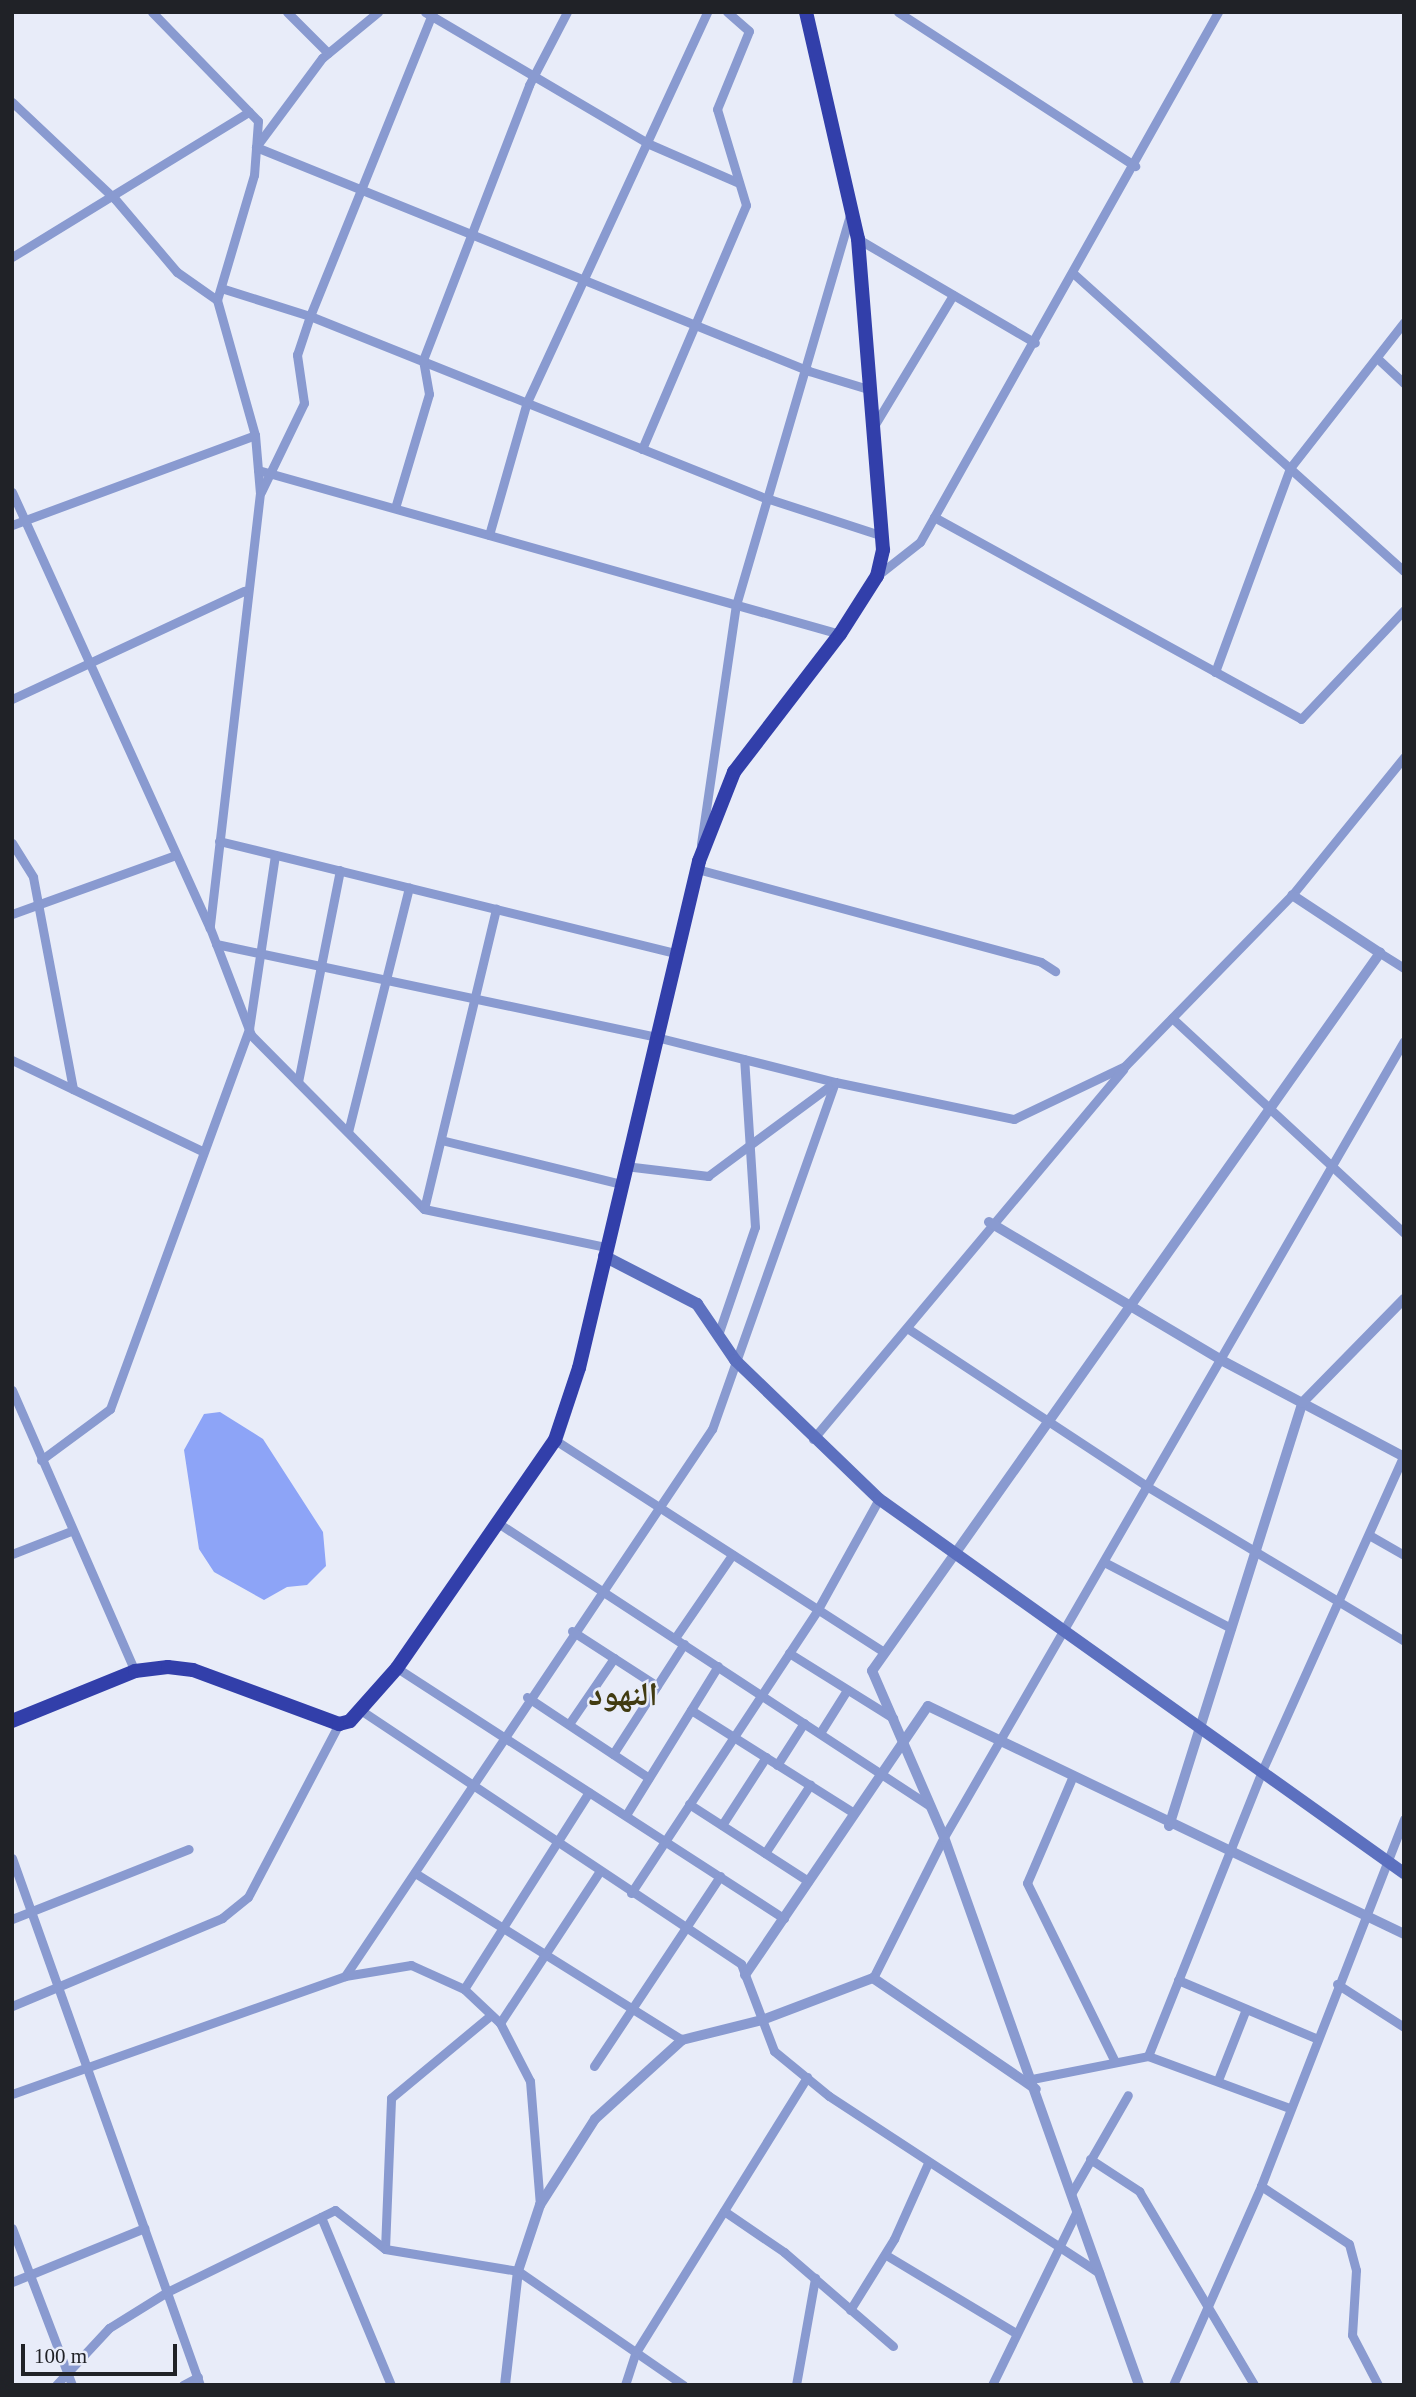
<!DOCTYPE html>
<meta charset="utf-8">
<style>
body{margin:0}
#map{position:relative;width:1416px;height:2397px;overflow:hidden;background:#e8ecf9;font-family:"Times New Roman","Noto Naskh Arabic",serif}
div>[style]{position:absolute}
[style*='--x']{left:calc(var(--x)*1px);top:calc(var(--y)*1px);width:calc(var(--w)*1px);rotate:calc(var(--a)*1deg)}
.water>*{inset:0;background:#8da4f7}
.minor>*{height:9px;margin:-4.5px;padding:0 4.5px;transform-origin:4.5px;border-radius:4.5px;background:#899ad0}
.tertiary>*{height:10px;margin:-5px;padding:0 5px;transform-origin:5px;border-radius:5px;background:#899ad0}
.secondary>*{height:12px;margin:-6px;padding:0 6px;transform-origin:6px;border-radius:6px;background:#5c70bf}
.trunk>*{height:14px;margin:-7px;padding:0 7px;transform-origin:7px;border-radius:7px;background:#323faa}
span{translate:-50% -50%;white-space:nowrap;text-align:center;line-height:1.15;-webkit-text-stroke:5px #e8ecf9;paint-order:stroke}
.town-label{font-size:33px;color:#413b11;font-weight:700}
.frame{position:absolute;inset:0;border:14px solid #202227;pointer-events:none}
.scale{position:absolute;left:21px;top:2344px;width:156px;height:32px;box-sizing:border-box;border:4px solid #202227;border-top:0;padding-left:9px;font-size:21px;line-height:24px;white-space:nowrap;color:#202227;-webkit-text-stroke:5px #e8ecf9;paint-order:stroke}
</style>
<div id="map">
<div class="water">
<i style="clip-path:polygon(220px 1412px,263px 1439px,323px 1532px,326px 1566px,307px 1585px,287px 1587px,264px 1600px,214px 1572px,199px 1549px,184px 1450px,204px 1414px)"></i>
</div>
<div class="minor">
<i style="--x:152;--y:12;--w:152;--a:45.8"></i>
<i style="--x:258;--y:121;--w:54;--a:94.2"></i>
<i style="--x:254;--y:175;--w:130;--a:106.5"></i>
<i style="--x:217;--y:300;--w:140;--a:74.3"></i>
<i style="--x:255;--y:435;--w:58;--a:85.1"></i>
<i style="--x:260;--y:493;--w:438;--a:96.6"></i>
<i style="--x:210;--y:928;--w:115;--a:69"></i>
<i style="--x:251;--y:1035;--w:245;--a:45.2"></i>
<i style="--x:424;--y:1209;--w:186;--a:11.8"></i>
<i style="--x:287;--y:12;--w:58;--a:45"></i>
<i style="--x:378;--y:12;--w:72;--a:140.6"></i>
<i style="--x:322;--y:58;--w:111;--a:126.6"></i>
<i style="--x:256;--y:147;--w:597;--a:22.05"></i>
<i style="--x:809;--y:371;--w:65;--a:17"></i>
<i style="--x:425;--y:12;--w:258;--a:30.5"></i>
<i style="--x:647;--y:143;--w:100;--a:23.5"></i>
<i style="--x:898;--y:12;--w:283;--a:33"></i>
<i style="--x:12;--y:102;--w:141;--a:43.3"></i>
<i style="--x:115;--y:199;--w:96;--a:49.7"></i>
<i style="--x:177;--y:272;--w:49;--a:35"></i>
<i style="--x:858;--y:239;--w:205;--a:30.4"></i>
<i style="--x:12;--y:257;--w:278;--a:-31.5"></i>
<i style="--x:1074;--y:274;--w:444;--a:42"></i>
<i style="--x:221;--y:288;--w:93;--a:17.5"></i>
<i style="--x:310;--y:316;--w:491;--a:21.8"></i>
<i style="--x:766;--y:498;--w:123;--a:18"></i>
<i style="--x:1377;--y:358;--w:37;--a:43"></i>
<i style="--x:874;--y:426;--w:153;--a:-58.9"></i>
<i style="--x:642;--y:449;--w:265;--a:-66.9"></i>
<i style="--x:746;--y:205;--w:100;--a:-106.8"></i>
<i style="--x:717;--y:109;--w:84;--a:-67.7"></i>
<i style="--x:749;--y:31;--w:29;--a:-139"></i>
<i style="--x:258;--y:470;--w:605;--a:15.74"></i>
<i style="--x:12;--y:492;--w:478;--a:65.6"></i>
<i style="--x:261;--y:492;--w:99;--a:-64.2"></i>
<i style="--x:304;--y:403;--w:49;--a:-98.3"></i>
<i style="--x:297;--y:355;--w:41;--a:-71.6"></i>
<i style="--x:310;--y:316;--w:328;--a:-68"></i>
<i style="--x:395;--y:508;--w:119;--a:-73.4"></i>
<i style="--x:429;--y:394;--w:35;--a:-100"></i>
<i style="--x:423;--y:360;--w:295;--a:-68.9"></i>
<i style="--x:529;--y:85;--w:82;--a:-62.5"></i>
<i style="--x:934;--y:517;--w:419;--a:28.8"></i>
<i style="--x:1301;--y:719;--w:150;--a:-46.6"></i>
<i style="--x:12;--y:525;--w:259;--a:-20.3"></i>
<i style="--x:489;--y:535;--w:138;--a:-74.1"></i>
<i style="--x:527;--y:402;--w:430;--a:-65.2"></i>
<i style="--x:878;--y:575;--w:53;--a:-38.2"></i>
<i style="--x:920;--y:542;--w:608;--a:-60.65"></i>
<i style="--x:1215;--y:672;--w:217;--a:-69.8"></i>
<i style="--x:1290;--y:468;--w:185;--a:-52"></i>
<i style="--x:12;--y:699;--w:256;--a:-25"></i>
<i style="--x:219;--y:841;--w:471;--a:13.8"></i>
<i style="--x:12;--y:843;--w:40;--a:58"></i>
<i style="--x:33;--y:877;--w:216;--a:79.3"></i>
<i style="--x:701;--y:844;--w:242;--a:-81.7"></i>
<i style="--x:736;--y:605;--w:405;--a:-73.7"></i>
<i style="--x:697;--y:869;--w:356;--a:15.1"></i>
<i style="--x:1041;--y:962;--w:17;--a:33"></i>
<i style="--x:12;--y:914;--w:174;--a:-19.8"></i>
<i style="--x:216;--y:944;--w:450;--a:11.9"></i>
<i style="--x:656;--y:1037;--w:185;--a:14.1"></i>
<i style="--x:835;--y:1082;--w:368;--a:109.5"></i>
<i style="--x:712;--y:1429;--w:659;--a:123.86"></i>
<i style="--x:1380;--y:953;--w:28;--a:32"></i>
<i style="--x:1172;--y:1018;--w:316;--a:42.8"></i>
<i style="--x:12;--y:1060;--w:211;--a:25.6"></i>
<i style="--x:298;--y:1082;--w:216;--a:-78.8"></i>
<i style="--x:348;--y:1132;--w:252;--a:-76"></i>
<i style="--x:441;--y:1140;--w:185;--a:13.7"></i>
<i style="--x:625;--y:1166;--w:84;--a:6.9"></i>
<i style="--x:708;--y:1176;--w:158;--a:-36.5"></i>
<i style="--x:835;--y:1082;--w:183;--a:11.7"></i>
<i style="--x:1014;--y:1119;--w:123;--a:-25.5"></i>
<i style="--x:1125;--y:1066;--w:239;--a:-45.7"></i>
<i style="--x:1292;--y:895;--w:178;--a:-50.9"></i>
<i style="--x:424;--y:1209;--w:309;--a:-76.5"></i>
<i style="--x:907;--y:1328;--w:289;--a:33.4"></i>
<i style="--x:1148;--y:1487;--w:299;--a:31"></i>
<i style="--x:718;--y:1335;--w:114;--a:-71.1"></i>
<i style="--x:755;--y:1227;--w:168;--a:-93.7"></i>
<i style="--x:12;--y:1390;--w:307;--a:66.4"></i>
<i style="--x:813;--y:1439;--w:483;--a:-50"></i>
<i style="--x:555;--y:1440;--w:390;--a:32.8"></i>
<i style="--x:41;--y:1460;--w:86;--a:-36.5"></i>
<i style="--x:110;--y:1409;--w:405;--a:-69.9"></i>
<i style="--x:249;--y:1029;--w:176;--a:-81.5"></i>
<i style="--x:498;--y:1523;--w:516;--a:33.23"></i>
<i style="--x:1369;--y:1535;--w:40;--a:29.7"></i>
<i style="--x:12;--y:1554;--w:63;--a:-21.3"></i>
<i style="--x:1104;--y:1562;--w:143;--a:27.5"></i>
<i style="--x:572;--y:1631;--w:101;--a:32.9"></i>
<i style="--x:675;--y:1638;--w:101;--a:-55.5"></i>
<i style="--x:789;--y:1653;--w:123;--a:32"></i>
<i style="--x:397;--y:1668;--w:461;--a:32.9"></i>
<i style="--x:527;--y:1697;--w:146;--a:33.6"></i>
<i style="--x:691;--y:1710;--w:193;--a:32.3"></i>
<i style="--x:362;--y:1711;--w:456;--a:33.7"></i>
<i style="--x:741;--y:1964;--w:93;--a:69.2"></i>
<i style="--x:774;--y:2051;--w:71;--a:39.3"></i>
<i style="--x:829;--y:2096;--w:323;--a:33.2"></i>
<i style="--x:569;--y:1724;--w:80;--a:-55.7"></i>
<i style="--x:820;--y:1733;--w:51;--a:-57.9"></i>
<i style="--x:613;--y:1754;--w:131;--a:-57.2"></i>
<i style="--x:777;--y:1765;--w:50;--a:-57.3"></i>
<i style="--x:1072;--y:1778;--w:114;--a:113.2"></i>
<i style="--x:1027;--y:1883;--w:199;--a:63.8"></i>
<i style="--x:689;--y:1804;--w:142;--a:32.9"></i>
<i style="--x:626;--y:1815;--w:175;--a:-58.3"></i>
<i style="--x:722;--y:1825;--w:81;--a:-57.1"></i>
<i style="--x:765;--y:1853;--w:82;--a:-56.5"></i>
<i style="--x:12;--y:1858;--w:560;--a:70.37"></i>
<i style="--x:415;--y:1873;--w:315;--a:32"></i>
<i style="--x:631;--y:1893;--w:340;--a:-56.6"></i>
<i style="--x:818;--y:1609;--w:126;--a:-61"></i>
<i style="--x:12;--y:1919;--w:190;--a:-21.6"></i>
<i style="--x:873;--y:1978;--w:158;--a:-63.3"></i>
<i style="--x:944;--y:1837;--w:919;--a:-59.98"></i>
<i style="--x:1178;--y:1980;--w:149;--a:22.9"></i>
<i style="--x:1337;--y:1984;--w:80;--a:32.7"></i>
<i style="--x:464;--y:1989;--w:233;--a:-57.6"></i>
<i style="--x:12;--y:2006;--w:228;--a:-22.7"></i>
<i style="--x:222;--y:1918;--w:33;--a:-39"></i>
<i style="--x:248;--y:1897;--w:195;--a:-62.3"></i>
<i style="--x:500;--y:2023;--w:181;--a:-56.7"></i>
<i style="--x:1148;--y:2056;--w:305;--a:-68.2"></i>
<i style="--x:1261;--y:1773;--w:349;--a:-65.8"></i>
<i style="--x:594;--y:2066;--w:228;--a:-56.4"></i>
<i style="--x:1032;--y:2079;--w:118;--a:-11.2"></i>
<i style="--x:1148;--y:2056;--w:150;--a:20.2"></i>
<i style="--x:1218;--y:2080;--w:76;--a:-68.5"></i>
<i style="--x:12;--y:2094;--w:353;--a:-19.5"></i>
<i style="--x:345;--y:1976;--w:67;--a:-9.5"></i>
<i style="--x:411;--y:1965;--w:58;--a:24.4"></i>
<i style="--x:464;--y:1989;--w:50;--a:43.4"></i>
<i style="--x:500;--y:2023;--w:65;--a:62.7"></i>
<i style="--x:530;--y:2081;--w:124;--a:85.4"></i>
<i style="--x:1090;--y:2159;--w:59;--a:33.1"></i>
<i style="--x:1139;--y:2191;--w:226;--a:59.3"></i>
<i style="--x:1261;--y:2186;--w:105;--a:33.4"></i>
<i style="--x:1349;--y:2244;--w:27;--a:75"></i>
<i style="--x:1356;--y:2270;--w:65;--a:93.5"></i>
<i style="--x:1352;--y:2335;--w:56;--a:62.5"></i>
<i style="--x:1071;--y:2194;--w:114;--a:-60.1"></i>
<i style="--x:724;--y:2211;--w:73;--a:34.3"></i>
<i style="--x:784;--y:2252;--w:144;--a:40.8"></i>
<i style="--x:321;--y:2217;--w:182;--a:67.4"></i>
<i style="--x:12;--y:2228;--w:168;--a:69.1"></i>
<i style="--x:385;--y:2249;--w:151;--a:-87.7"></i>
<i style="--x:391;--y:2098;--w:130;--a:-39.7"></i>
<i style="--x:886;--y:2255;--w:152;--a:31"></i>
<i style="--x:12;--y:2282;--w:143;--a:-22.2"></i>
<i style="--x:850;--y:2310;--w:84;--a:-58.2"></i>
<i style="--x:894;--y:2239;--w:83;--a:-65.9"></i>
<i style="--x:56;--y:2385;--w:78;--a:-47.1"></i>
<i style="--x:109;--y:2328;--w:68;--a:-31.8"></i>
<i style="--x:167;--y:2292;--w:187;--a:-26"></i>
<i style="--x:335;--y:2210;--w:63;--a:38"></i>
<i style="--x:385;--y:2249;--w:135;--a:9.4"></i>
<i style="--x:518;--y:2271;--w:201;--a:34.6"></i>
<i style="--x:183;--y:2385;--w:17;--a:-28"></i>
<i style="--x:625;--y:2385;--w:35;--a:-72"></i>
<i style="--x:636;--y:2352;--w:324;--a:-58.1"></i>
<i style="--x:796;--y:2385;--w:109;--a:-79.9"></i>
<i style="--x:992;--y:2385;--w:194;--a:-64"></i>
<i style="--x:1173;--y:2385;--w:218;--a:-66.1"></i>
<i style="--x:1261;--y:2186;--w:394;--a:-68.7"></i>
</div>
<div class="tertiary">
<i style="--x:989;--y:1222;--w:272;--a:30.7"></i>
<i style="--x:1223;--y:1361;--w:205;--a:27.9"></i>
<i style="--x:1169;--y:1826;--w:443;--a:-72.5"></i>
<i style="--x:1302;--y:1403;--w:146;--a:-45.6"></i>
<i style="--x:745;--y:1975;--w:325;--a:-55.8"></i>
<i style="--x:928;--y:1706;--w:528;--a:25.59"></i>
<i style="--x:505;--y:2385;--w:115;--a:-83.5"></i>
<i style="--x:518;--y:2271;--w:70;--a:-71.6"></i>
<i style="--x:540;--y:2205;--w:102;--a:-57.4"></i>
<i style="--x:595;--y:2119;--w:118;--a:-42.2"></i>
<i style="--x:682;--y:2040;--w:82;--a:-14"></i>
<i style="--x:762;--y:2020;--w:119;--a:-20.7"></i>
<i style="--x:873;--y:1978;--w:197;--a:34.3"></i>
<i style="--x:1139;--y:2385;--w:582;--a:-109.59"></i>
<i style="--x:944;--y:1837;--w:181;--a:-113.4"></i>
<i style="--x:872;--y:1671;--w:880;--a:-54.72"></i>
<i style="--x:1380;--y:953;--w:105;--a:-146.6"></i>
</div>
<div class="secondary">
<i style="--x:604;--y:1256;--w:105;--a:27.3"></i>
<i style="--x:697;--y:1304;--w:68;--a:55.8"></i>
<i style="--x:735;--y:1360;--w:200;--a:44"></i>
<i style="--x:879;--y:1499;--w:645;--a:35.47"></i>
</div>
<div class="trunk">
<i style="--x:12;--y:1721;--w:133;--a:-22.1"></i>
<i style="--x:135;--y:1671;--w:33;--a:-7"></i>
<i style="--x:168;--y:1667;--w:25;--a:7"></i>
<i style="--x:193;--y:1670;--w:156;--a:20.3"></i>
<i style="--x:339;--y:1724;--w:11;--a:-15"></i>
<i style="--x:350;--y:1721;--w:71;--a:-48.4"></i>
<i style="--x:397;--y:1668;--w:277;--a:-55.3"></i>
<i style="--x:555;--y:1440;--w:76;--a:-71.6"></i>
<i style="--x:579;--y:1368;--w:521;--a:-76.68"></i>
<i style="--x:699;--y:861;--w:96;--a:-68.5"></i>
<i style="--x:734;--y:772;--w:174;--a:-52.5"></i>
<i style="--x:840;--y:634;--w:69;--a:-57.5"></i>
<i style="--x:877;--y:576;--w:27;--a:-77"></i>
<i style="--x:883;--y:550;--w:312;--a:-94.6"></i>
<i style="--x:858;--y:239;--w:233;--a:-102.9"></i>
</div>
<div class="town-label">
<span style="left:623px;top:1695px">النهود</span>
</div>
<div class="frame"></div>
<div class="scale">100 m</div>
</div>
